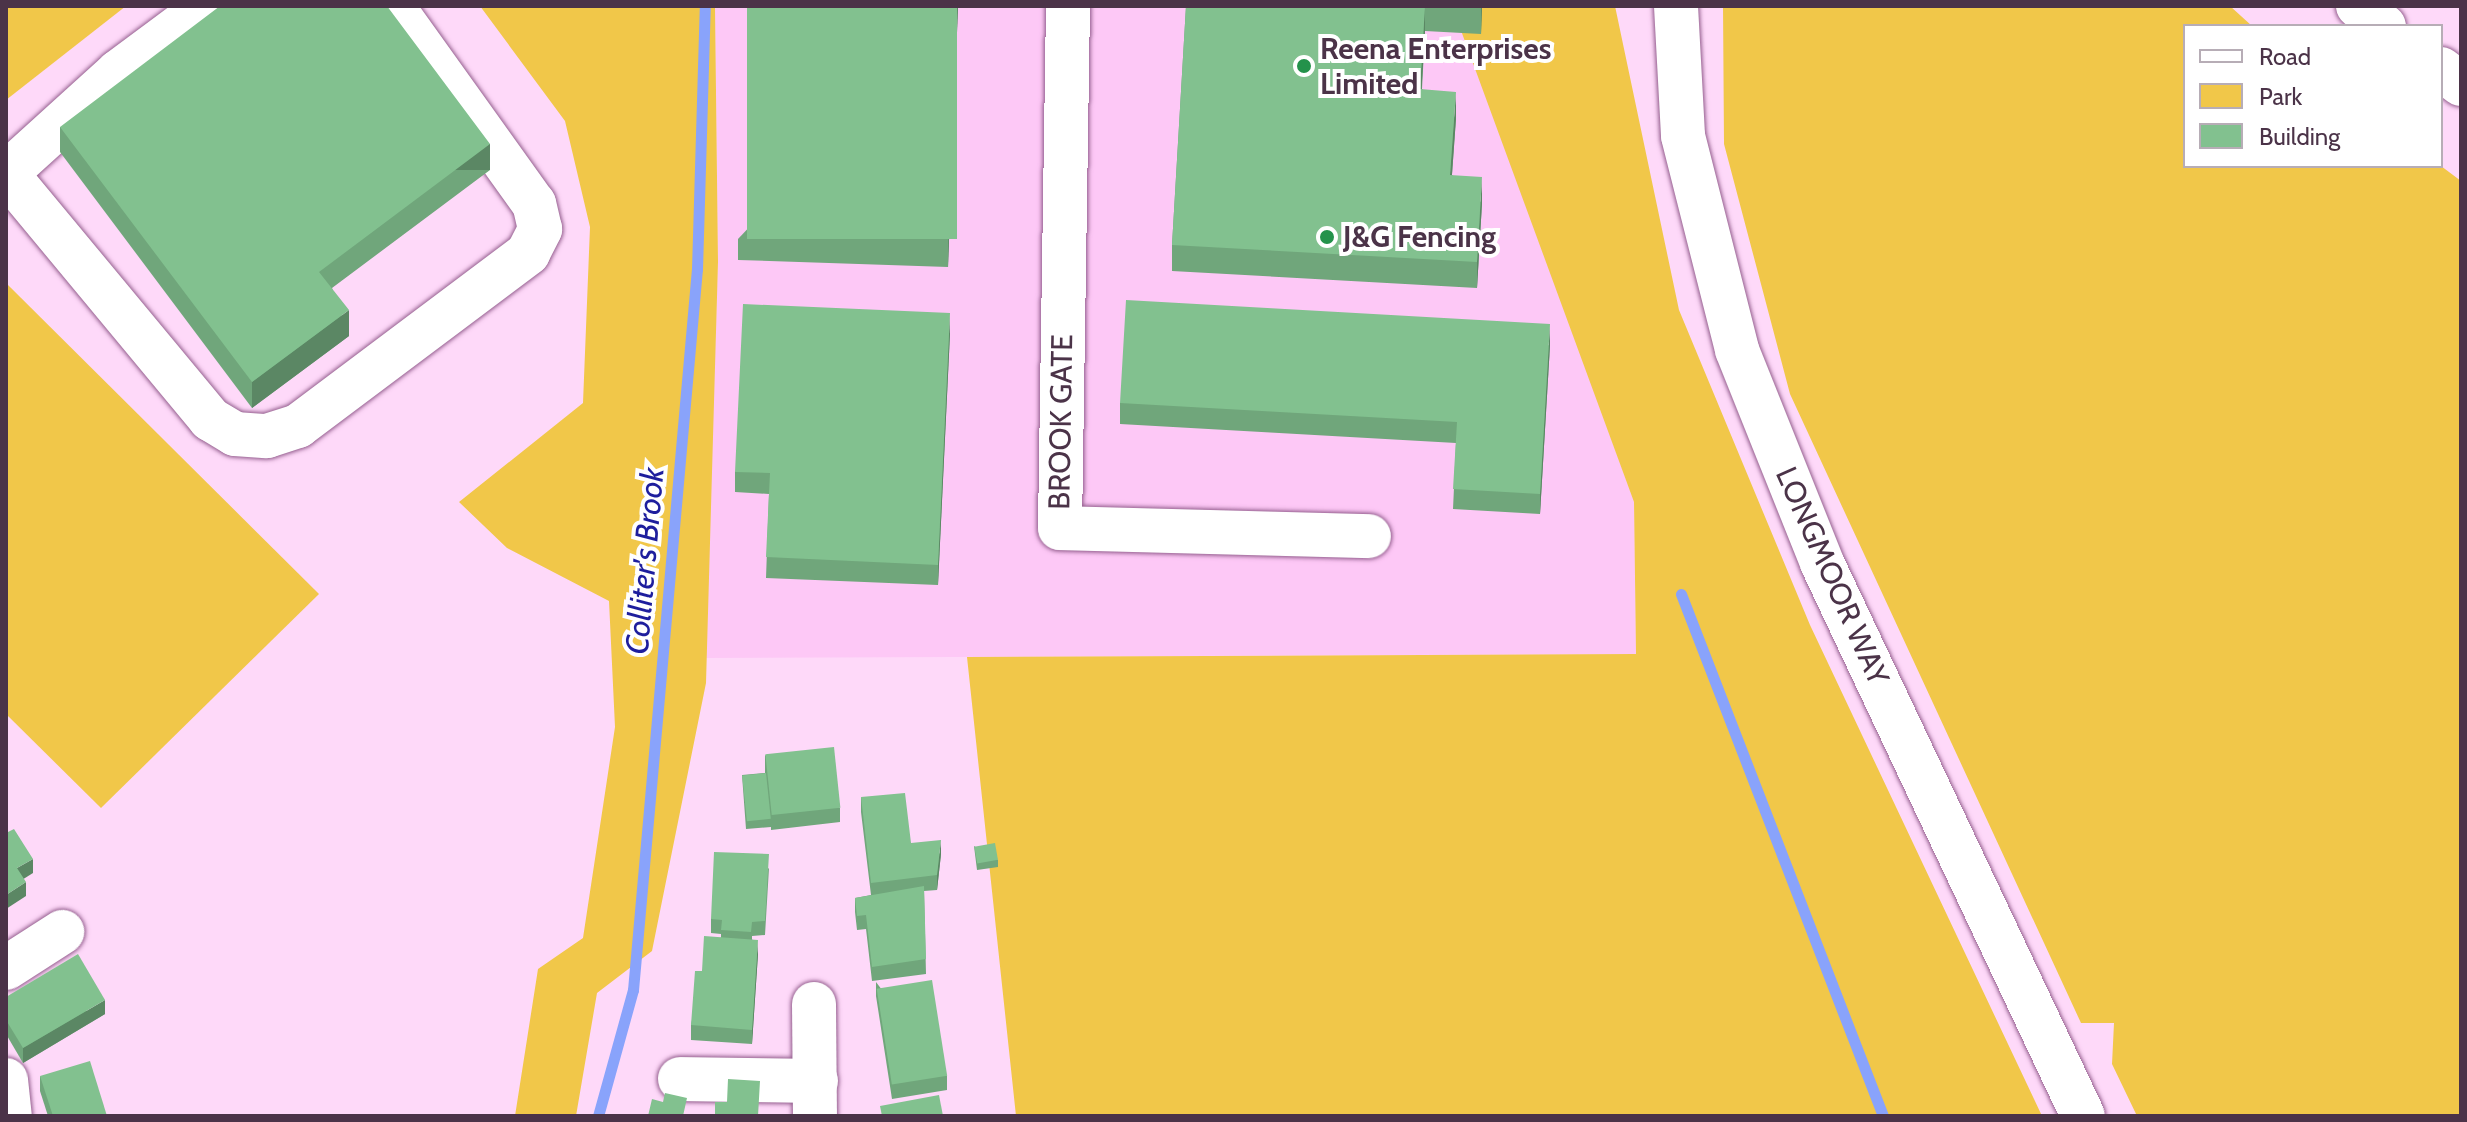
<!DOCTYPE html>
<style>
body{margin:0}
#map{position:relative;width:2467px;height:1122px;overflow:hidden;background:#fed9f9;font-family:Cabin,sans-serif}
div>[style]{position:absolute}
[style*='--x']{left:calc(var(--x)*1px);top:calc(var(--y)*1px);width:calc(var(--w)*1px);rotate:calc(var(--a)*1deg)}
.built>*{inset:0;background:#fdc8f6}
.green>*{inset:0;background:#f1c749}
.stream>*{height:11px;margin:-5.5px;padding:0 5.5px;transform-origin:5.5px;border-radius:5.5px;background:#89a3fb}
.roads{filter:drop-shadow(0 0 2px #955f8f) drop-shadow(0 0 2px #955f8f)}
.minor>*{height:44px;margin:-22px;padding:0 22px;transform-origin:22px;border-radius:22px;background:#fff}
.highway>*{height:44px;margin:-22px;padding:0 22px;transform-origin:22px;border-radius:22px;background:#fff}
.wall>*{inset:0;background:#70a67b}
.shaded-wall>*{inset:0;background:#5b8764;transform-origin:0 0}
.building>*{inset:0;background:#82c18f;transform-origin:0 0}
.dots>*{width:22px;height:22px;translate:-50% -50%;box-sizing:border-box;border:4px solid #fff;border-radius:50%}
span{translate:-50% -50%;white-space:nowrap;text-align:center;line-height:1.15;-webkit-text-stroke:8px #fff;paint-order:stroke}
.poi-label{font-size:30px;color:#4b3348;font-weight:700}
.left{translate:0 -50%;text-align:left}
.street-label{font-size:30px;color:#4b3348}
.water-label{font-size:32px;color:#1e1e9d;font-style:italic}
.frame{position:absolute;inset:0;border:8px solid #4b3348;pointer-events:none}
.legend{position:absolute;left:2183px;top:24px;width:260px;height:144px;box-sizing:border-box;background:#fff;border:2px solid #b7adb6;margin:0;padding:10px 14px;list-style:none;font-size:24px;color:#4b3348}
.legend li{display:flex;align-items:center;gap:16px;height:40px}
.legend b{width:40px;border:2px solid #b7adb6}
</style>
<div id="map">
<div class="built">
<i style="clip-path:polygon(715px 6px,1455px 6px,1634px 502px,1636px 654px,705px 658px,718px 262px)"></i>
</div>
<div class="green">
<i style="clip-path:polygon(7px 6px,126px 6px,6px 100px)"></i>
<i style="clip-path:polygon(480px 6px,715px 6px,718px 262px,706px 683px,652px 951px,597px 993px,576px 1116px,515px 1116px,538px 969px,583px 938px,615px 727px,609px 601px,507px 548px,459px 502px,583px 403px,590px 227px,565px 121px)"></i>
<i style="clip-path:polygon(1452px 6px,1615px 6px,1679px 310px,1810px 625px,2042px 1116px,1016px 1116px,967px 657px,1636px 654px,1634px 502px)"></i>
<i style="clip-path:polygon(1723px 6px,2230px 6px,2252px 26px,2185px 26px,2185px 166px,2441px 166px,2461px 181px,2461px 1116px,2137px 1116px,2112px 1064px,2114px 1023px,2081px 1023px,1790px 394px,1724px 144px)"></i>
<i style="clip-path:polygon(6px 283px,319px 594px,101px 808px,6px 714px)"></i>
</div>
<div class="stream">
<i style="--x:1681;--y:594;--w:560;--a:68.84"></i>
<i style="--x:598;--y:1116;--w:131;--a:-74.5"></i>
<i style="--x:633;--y:990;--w:724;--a:-84.93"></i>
<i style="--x:697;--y:269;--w:263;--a:-88.3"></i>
</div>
<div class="roads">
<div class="minor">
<i style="--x:1068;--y:6;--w:522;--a:90.88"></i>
<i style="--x:1060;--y:528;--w:309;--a:1.5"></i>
<i style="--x:1676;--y:6;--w:130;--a:86.9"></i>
<i style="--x:1683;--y:136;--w:221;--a:75.8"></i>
<i style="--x:1737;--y:350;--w:229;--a:68.2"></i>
<i style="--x:1822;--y:563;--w:611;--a:64.73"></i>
<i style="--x:9;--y:171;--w:147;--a:-42.2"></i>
<i style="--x:118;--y:72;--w:111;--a:-36.6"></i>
<i style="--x:6;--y:173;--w:320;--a:50.3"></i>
<i style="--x:210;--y:419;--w:29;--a:31"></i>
<i style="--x:235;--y:434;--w:32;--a:4"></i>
<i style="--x:267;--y:436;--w:33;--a:-18"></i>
<i style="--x:298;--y:426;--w:288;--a:-36.9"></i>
<i style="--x:528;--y:253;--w:27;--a:-63"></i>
<i style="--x:540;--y:229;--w:26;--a:-103"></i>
<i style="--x:534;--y:204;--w:244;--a:-125.6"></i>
<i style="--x:6;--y:968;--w:67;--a:-32.7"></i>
<i style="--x:814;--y:1004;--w:112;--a:89.5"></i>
<i style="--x:680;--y:1079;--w:136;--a:0.8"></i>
<i style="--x:6;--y:1080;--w:36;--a:84"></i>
</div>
<div class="highway">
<i style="--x:2358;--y:6;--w:33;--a:38"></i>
<i style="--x:2441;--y:69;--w:25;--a:37"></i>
</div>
</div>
<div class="wall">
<i style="clip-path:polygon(958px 6px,948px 267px,738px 260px,738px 239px)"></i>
<i style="clip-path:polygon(1186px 6px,1482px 6px,1481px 34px,1425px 31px,1422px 89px,1456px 118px,1452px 175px,1482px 203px,1477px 288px,1172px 271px,1172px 245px)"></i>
<i style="clip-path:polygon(60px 127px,490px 170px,332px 288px,349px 336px,252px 408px,60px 152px)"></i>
<i style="clip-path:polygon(950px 333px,938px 585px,766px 578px,769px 494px,735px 492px,735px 472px)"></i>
<i style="clip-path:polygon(1550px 345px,1540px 514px,1453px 509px,1456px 443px,1120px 424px,1120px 403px)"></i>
<i style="clip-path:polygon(765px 755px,840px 808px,840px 822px,771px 830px,771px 824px,771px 827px,746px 829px,742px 775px,765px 773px)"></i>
<i style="clip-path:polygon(861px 797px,911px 843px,941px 854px,937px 890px,924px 891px,926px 974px,872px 981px,866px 929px,857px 930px,855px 912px,855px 898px,871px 895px,861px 812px)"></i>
<i style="clip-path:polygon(974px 846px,998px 860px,998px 867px,977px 870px)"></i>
<i style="clip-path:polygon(769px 868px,765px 935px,752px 936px,752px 939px,758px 954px,752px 1044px,691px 1040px,691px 1025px,702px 971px,721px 937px,721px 934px,711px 933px,711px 919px)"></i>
<i style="clip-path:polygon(876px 982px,947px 1076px,947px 1090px,892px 1099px,876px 996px)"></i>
<i style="clip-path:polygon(6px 997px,105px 1014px,23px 1063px,6px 1034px)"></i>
<i style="clip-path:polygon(40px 1076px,107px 1116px,48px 1116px,40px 1091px)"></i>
</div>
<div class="shaded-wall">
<i style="clip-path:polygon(957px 6px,958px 6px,948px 267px,948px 247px)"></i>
<i style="clip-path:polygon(1425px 6px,1425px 31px,1420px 115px,1420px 89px)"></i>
<i style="clip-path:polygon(1481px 6px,1482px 6px,1482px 8px,1481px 34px)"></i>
<i style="clip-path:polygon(1456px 92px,1456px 118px,1450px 201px,1450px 175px)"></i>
<i style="left:490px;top:144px;width:26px;height:214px;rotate:90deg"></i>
<i style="clip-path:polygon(1482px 177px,1482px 203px,1477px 288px,1477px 262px)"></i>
<i style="clip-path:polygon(349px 310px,349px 336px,252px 408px,252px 382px)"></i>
<i style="clip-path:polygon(950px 313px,950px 333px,938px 585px,938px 565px)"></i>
<i style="clip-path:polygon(1550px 324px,1550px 345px,1540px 514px,1540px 494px)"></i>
<i style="clip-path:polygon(941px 840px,941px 854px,937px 890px,937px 875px)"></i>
<i style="clip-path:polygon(33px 859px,33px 873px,17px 883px,17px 868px)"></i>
<i style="clip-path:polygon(26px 882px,26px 896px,6px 909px,6px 895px)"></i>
<i style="clip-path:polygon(758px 940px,758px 954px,752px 1044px,752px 1030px)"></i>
<i style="clip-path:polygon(105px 1000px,105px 1014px,23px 1063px,23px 1048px)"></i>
</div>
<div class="building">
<i style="clip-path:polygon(220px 6px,387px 6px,490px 144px,319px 272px,349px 310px,252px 382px,60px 127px)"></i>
<i style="left:747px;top:6px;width:210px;height:233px"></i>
<i style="clip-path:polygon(1186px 6px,1425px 6px,1420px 89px,1456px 92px,1450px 175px,1482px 177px,1477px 262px,1172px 245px)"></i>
<i style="clip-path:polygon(1449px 6px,1481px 6px,1481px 8px)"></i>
<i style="clip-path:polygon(1126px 300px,1550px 324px,1540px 494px,1453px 489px,1457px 422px,1120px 403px)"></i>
<i style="clip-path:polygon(743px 304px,950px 313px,938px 565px,766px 557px,770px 473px,735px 472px)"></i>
<i style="left:834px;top:747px;width:61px;height:69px;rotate:84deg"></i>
<i style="left:766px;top:773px;width:46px;height:24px;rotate:84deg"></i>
<i style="clip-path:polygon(905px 793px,911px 843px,941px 840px,937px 875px,871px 883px,861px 797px)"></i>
<i style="clip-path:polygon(14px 829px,33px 859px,17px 868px,26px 882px,6px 895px,6px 833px)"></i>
<i style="left:995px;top:843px;width:17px;height:21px;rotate:80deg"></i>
<i style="clip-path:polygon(714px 852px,769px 854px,765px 921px,752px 922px,751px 932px,721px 930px,722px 920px,711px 919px)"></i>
<i style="clip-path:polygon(924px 886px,926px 959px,872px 967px,866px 915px,857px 916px,855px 898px)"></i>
<i style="clip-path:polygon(704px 936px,758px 940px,752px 1030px,691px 1025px,695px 971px,702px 971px)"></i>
<i style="clip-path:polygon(78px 954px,105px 1000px,23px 1048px,6px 1020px,6px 997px)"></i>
<i style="left:932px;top:980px;width:97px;height:56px;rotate:81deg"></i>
<i style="clip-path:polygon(90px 1061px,107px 1116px,53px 1116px,40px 1076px)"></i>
<i style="clip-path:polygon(728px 1079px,760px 1081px,758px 1116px,715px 1116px,715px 1102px,727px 1102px)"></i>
<i style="clip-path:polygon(665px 1093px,687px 1098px,683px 1116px,648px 1116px,652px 1099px,663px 1102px)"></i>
<i style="clip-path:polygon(939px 1095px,943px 1116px,882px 1116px,880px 1106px)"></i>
</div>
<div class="dots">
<i style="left:1304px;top:66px;background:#24924b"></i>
<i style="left:1327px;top:237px;background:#24924b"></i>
</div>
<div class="poi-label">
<span class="left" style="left:1320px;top:66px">Reena Enterprises<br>Limited</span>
<span class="left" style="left:1343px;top:237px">J&amp;G Fencing</span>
</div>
<div class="street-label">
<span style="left:1061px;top:422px;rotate:-89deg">BROOK GATE</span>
<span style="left:1832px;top:576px;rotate:66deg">LONGMOOR WAY</span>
</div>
<div class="water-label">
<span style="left:645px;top:561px;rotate:-85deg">Colliter's Brook</span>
</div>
<div class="frame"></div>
<ul class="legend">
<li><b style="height:10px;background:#fff"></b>Road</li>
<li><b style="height:22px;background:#f1c749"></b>Park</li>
<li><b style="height:22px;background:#82c18f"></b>Building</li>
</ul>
</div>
